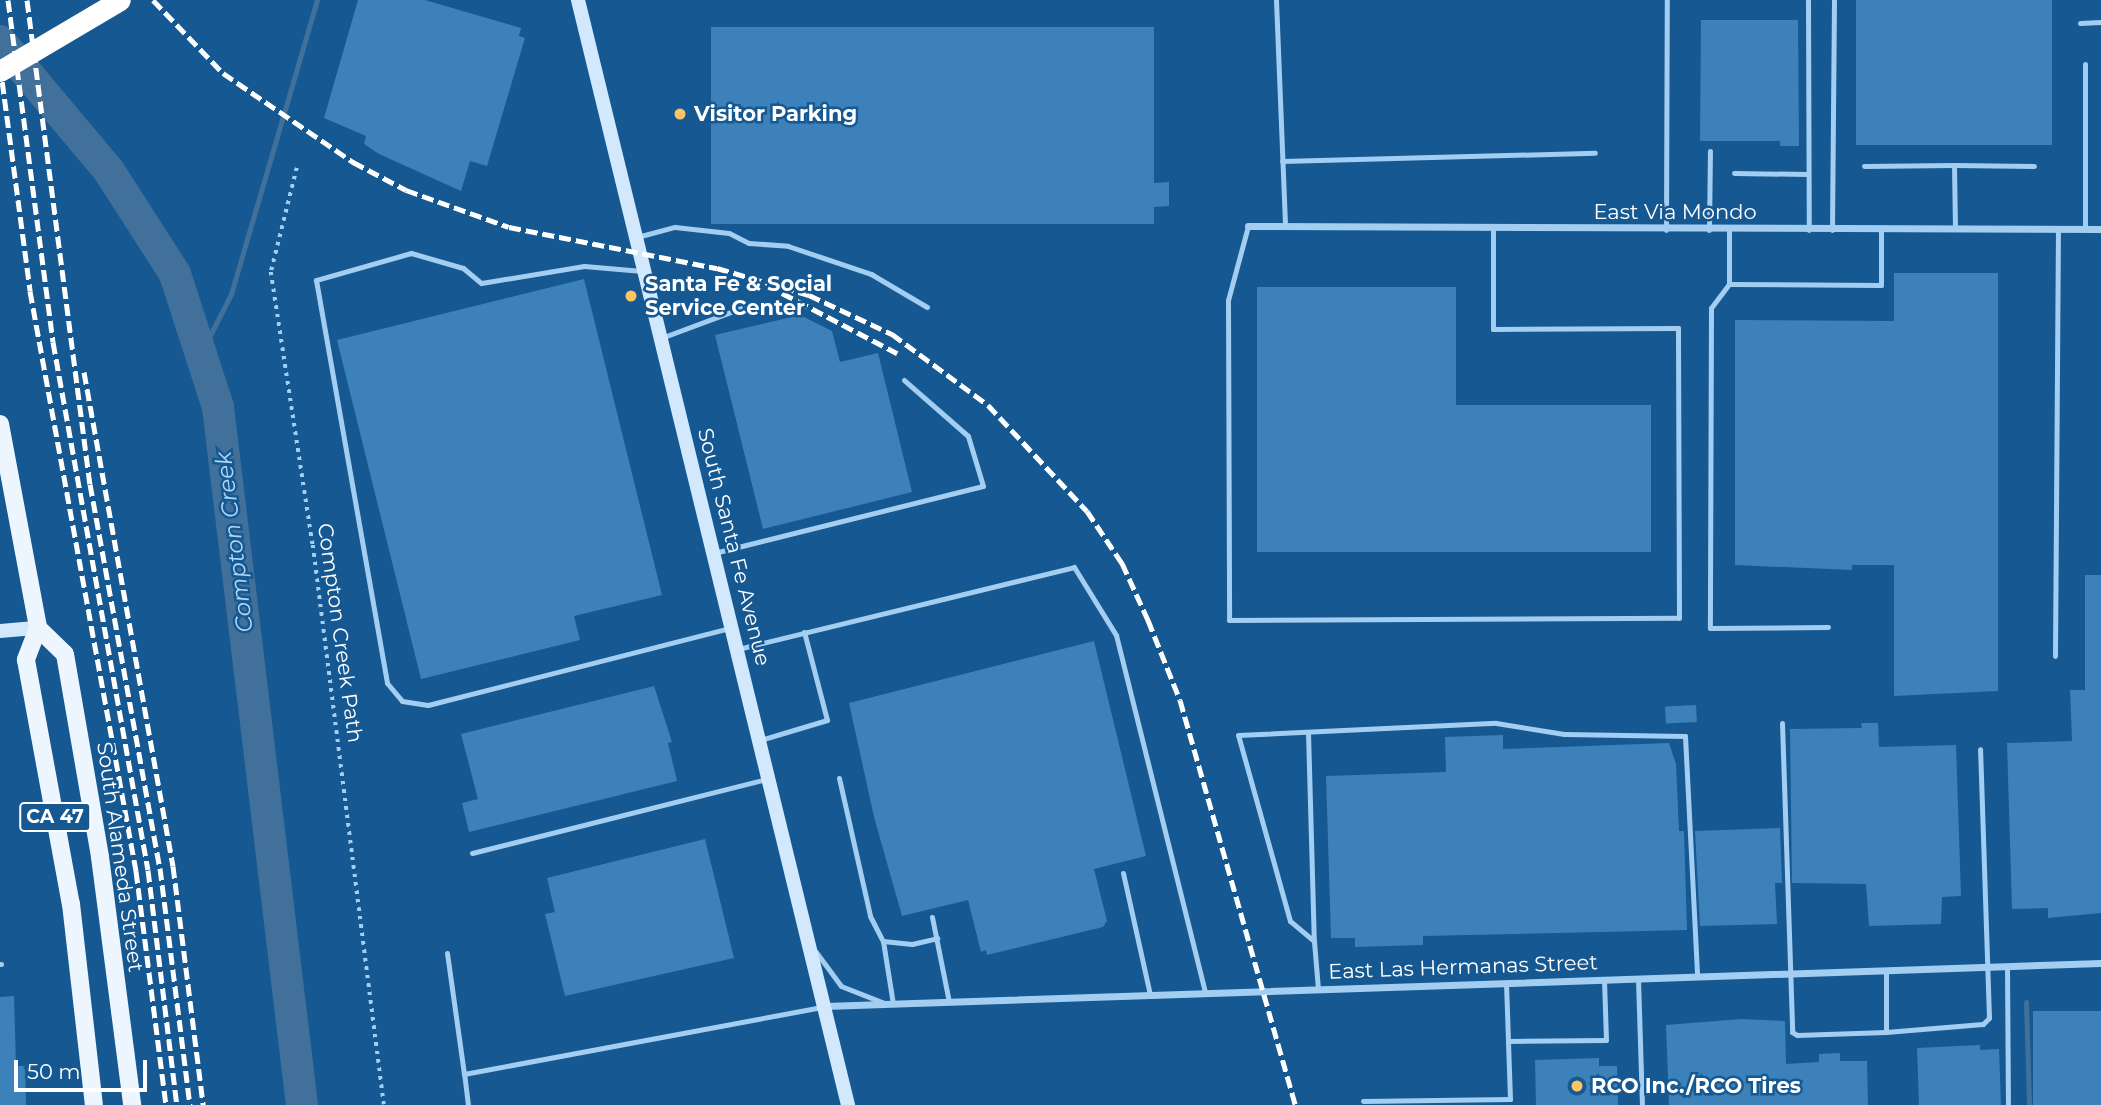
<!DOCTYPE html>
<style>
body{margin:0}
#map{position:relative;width:2101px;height:1105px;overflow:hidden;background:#155892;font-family:Montserrat,sans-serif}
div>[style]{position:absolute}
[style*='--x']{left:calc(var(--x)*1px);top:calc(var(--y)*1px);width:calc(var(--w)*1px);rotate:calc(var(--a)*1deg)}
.stream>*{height:5px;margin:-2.5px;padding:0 2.5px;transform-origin:2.5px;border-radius:2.5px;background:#41719b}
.river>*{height:32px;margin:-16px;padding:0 16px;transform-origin:16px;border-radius:16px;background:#41719b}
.building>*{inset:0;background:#3d81ba;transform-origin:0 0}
.path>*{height:3.5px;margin-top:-1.75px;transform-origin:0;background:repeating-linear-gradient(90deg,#a3cef1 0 3.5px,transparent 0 8.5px)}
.lane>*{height:5px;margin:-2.5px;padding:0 2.5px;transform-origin:2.5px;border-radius:2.5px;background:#a3cef1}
.street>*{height:7px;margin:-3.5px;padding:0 3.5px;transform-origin:3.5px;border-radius:3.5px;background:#a3cef1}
.secondary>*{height:14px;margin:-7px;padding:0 7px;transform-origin:7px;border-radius:7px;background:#d2e8fc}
.primary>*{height:18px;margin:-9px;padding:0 9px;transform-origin:9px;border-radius:9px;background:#edf6ff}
.rail>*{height:5px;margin-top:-2.5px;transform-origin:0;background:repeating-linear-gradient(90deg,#fff 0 12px,transparent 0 17px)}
.highway-bridge>*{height:21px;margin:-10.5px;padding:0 10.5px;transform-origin:10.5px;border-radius:10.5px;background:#fff}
.dots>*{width:19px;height:19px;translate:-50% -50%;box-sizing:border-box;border:4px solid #155892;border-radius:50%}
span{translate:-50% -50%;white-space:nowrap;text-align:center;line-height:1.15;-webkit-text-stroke:5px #155892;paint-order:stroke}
.shield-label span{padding:2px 5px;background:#155892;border:2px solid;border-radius:5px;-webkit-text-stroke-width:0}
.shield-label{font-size:19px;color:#fff;font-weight:700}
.poi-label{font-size:21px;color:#fff;font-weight:700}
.left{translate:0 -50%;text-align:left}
.street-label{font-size:21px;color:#fff}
.water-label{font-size:23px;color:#afd8f8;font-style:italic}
.scale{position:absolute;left:14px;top:1060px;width:133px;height:32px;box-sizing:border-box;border:4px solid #fff;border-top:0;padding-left:9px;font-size:21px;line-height:24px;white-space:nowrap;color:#fff;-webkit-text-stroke:5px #155892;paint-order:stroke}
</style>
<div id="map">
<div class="stream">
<i style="--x:201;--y:353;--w:66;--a:-63"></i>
<i style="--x:231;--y:294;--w:306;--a:-73.7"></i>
<i style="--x:2026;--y:1002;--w:103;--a:88.3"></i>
</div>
<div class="river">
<i style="--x:0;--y:41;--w:170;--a:50"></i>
<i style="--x:109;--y:171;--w:122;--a:57.3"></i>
<i style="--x:175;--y:274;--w:140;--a:72.1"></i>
<i style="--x:218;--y:407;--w:703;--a:83.14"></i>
</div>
<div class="building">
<i style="clip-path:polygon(358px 0,425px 0,521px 28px,519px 36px,525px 38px,487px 166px,470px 161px,461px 191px,379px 154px,364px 144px,366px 136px,324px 118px)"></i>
<i style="left:1856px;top:0;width:196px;height:145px"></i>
<i style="clip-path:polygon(1701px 20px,1798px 20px,1799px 146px,1780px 146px,1780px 141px,1700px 141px)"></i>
<i style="clip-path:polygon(711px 27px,1154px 27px,1154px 183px,1169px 182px,1169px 206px,1154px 207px,1154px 224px,711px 224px)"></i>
<i style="clip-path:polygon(1894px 273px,1998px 273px,1998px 691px,1894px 696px,1894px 565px,1852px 565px,1852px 570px,1735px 565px,1735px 320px,1894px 321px)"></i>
<i style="clip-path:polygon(584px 279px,662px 595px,574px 616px,580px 640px,421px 679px,337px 340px)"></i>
<i style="clip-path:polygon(1257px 287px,1456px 287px,1456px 405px,1651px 405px,1651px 552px,1257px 552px)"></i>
<i style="clip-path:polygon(800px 315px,832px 331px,840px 362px,878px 353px,912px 492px,763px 529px,715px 335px)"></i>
<i style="clip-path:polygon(2085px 575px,2101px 575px,2101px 913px,2048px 918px,2048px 908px,2012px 909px,2007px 743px,2072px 741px,2070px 690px,2085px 690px)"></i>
<i style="clip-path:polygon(1094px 641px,1146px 856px,1094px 869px,1107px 921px,1103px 927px,987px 955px,986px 950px,981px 952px,968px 900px,902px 916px,874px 817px,849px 703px)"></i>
<i style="clip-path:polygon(654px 686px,672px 742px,668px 743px,677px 781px,469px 832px,462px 803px,478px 799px,461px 734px)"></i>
<i style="left:1696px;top:705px;width:17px;height:31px;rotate:87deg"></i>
<i style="clip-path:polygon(1861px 723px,1878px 723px,1879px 747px,1956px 745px,1961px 896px,1942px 897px,1941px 924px,1869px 926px,1866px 884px,1792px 883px,1790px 729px,1862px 728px)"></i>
<i style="clip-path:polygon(1503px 735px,1503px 749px,1669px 743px,1676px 764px,1679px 831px,1684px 831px,1687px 930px,1423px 936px,1423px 945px,1355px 947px,1355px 938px,1331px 938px,1326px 776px,1446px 772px,1445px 737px)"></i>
<i style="clip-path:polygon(1780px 828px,1782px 883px,1775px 883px,1777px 924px,1700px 926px,1695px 831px)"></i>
<i style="clip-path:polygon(705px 839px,734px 958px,565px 996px,545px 914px,555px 912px,547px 878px)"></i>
<i style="clip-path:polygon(14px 996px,16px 1066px,25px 1066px,26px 1105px,0 1105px,0 997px)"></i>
<i style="left:2101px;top:1011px;width:94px;height:68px;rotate:90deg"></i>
<i style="clip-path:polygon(1741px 1019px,1785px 1021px,1786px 1064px,1819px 1062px,1819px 1054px,1840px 1053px,1840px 1061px,1867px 1061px,1868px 1105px,1669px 1105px,1666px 1025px)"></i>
<i style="clip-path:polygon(1980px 1045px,1980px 1050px,1999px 1049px,2001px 1105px,1919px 1105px,1917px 1048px)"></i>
<i style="clip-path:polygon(1599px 1058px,1599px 1066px,1617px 1066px,1618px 1105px,1536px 1105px,1535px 1060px)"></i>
</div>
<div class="path">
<i style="--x:297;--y:168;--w:107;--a:104"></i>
<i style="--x:271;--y:272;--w:276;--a:81.3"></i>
<i style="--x:313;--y:545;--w:564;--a:82.77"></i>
</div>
<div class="lane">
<i style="--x:1276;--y:0;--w:227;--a:87.7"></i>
<i style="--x:1808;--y:0;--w:230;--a:89.8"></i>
<i style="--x:2080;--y:23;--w:21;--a:-3"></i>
<i style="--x:2085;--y:64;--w:165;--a:90"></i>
<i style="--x:1282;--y:161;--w:313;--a:-1.5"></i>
<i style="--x:1954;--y:165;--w:80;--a:0.7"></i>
<i style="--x:1864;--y:166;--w:90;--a:-0.6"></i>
<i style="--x:1954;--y:165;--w:64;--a:89.1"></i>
<i style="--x:1734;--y:173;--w:74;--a:0.8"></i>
<i style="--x:1248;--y:226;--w:77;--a:105.1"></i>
<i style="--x:1228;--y:300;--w:320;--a:89.8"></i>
<i style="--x:1229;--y:620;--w:450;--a:-0.3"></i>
<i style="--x:1679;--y:618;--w:290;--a:-90.2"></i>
<i style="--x:1678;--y:328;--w:185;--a:179.7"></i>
<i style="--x:1493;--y:329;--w:100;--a:-90"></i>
<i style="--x:1666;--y:230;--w:230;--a:-89.8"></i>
<i style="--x:1709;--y:230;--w:79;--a:-89.3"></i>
<i style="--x:1832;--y:230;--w:230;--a:-89.5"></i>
<i style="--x:1729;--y:231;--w:53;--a:90"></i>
<i style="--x:1729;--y:284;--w:152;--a:0.4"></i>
<i style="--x:1881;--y:285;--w:55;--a:-90"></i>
<i style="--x:637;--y:237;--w:39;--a:-15"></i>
<i style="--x:675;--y:227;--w:54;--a:6.3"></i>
<i style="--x:729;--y:233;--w:22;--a:27"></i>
<i style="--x:749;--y:243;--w:39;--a:4"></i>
<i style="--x:788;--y:246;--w:88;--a:18.6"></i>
<i style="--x:871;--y:274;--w:65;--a:30.5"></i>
<i style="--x:642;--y:271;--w:58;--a:-175.1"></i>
<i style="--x:584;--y:266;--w:104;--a:170.6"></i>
<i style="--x:481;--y:283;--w:23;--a:-140"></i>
<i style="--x:463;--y:268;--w:54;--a:-163.9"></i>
<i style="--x:411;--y:253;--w:99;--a:164.1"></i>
<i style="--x:316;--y:280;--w:409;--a:80"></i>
<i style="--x:387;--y:683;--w:23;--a:50"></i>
<i style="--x:402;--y:701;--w:26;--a:9"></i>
<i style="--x:428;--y:705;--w:311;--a:-14.3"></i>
<i style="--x:1729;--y:284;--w:30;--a:127"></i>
<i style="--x:1711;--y:308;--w:320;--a:90.2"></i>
<i style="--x:1710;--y:628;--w:118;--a:-0.5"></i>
<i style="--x:661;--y:338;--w:92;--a:-20.4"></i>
<i style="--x:714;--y:553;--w:277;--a:-14"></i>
<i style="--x:983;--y:486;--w:52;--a:-106.7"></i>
<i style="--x:968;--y:436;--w:85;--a:-138.8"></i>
<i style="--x:738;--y:649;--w:346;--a:-13.7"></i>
<i style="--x:1074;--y:567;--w:80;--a:58.3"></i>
<i style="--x:1116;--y:635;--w:369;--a:76"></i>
<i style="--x:2055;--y:656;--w:427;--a:-89.6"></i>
<i style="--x:1782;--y:723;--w:309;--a:88.1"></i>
<i style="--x:1792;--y:1032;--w:6;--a:31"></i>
<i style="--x:1797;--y:1035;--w:89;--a:-1.9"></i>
<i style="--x:1886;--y:1032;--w:62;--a:-90"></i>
<i style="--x:1308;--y:732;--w:209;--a:88.4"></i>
<i style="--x:760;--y:740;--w:70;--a:-16.6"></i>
<i style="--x:827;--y:720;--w:91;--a:-104.6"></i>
<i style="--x:839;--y:778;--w:141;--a:77.3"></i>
<i style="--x:870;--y:916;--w:28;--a:63"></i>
<i style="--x:883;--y:941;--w:29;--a:6"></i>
<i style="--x:912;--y:944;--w:26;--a:-13"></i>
<i style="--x:472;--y:853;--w:303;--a:-14.1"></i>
<i style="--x:1123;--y:873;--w:125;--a:77.5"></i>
<i style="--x:932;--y:917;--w:87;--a:78.7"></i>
<i style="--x:883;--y:941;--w:64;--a:81"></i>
<i style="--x:816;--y:952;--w:42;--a:53.7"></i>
<i style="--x:841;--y:986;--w:46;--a:21.6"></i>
<i style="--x:447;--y:953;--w:122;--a:82"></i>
<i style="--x:0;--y:964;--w:1;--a:0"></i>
<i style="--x:2007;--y:966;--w:139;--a:89.6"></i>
<i style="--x:1638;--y:979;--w:126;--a:88.2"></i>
<i style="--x:1506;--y:983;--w:58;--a:88"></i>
<i style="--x:1508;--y:1041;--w:98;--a:-0.6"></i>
<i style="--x:1606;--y:1040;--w:60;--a:-91.9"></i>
<i style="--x:1318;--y:989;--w:48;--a:-94.8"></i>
<i style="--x:1314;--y:941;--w:31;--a:-140"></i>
<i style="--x:1290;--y:921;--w:193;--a:-105.6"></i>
<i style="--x:1238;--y:735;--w:258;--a:-2.7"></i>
<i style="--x:1496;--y:723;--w:69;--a:9.2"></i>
<i style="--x:1564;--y:734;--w:121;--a:0.9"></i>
<i style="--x:1685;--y:736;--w:240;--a:87.1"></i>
<i style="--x:1886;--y:1032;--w:97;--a:-4.7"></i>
<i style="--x:1983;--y:1024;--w:8;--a:-45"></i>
<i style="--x:1989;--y:1018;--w:269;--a:-91.9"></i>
<i style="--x:1363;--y:1101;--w:147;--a:-0.8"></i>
<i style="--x:1510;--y:1099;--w:58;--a:-92"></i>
<i style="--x:468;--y:1105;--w:31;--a:-97"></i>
<i style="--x:464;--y:1074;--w:364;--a:-10.6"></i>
</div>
<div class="street">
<i style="--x:1248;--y:226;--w:853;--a:0.2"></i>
<i style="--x:825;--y:1006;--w:1277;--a:-1.93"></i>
</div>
<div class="secondary">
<i style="--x:578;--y:0;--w:1138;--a:76.27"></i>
<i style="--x:0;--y:631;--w:38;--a:-5"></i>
</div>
<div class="primary">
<i style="--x:0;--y:424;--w:208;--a:79.4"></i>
<i style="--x:38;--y:628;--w:34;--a:111"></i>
<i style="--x:26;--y:660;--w:248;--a:79.6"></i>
<i style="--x:71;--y:904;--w:202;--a:83.5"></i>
<i style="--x:38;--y:628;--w:37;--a:44"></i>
<i style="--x:65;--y:654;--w:206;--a:80.2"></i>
<i style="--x:100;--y:857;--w:250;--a:82.6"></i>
</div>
<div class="rail">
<i style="--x:8;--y:0;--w:345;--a:82.5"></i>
<i style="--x:53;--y:342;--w:536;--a:79.8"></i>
<i style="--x:148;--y:870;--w:237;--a:83"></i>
<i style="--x:27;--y:0;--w:488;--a:82.6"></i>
<i style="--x:90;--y:484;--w:390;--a:79.7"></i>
<i style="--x:160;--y:868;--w:239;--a:82.8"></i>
<i style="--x:153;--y:0;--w:101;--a:46.2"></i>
<i style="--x:223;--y:73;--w:158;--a:34.4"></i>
<i style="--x:353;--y:162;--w:60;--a:27.8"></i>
<i style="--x:406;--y:190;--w:109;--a:19.8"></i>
<i style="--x:509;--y:227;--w:212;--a:11.2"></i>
<i style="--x:717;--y:268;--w:96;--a:16.4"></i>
<i style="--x:809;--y:295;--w:92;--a:25.2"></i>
<i style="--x:892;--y:334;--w:119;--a:36.5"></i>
<i style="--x:988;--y:405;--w:145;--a:47"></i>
<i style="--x:1087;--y:511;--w:63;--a:56.1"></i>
<i style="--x:1122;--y:563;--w:63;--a:65.5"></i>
<i style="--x:1148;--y:620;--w:86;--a:68.2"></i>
<i style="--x:1180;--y:700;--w:421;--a:74.1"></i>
<i style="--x:0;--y:65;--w:228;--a:82.4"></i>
<i style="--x:30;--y:291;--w:590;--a:79.64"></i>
<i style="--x:136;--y:871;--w:236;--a:82.7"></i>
<i style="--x:782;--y:293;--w:130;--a:27.6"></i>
<i style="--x:84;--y:372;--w:502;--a:79.79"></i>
<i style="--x:173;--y:866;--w:241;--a:82.8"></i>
</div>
<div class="highway-bridge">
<i style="--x:0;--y:71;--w:139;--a:-30.6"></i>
</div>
<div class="dots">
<i style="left:680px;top:114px;background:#ffc363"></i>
<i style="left:631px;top:296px;background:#ffc363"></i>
<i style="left:1577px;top:1086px;background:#ffc363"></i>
</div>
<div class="shield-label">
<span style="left:55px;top:817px">CA 47</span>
</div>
<div class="poi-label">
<span class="left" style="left:694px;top:114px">Visitor Parking</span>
<span class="left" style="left:645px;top:296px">Santa Fe &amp; Social<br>Service Center</span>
<span class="left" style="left:1591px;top:1086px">RCO Inc./RCO Tires</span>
</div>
<div class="street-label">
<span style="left:1675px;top:212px">East Via Mondo</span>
<span style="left:734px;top:547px;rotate:76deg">South Santa Fe Avenue</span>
<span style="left:340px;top:633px;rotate:82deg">Compton Creek Path</span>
<span style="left:120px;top:857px;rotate:82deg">South Alameda Street</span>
<span style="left:1463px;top:967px;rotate:-2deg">East Las Hermanas Street</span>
</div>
<div class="water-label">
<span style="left:234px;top:542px;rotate:-97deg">Compton Creek</span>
</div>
<div class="scale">50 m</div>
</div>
